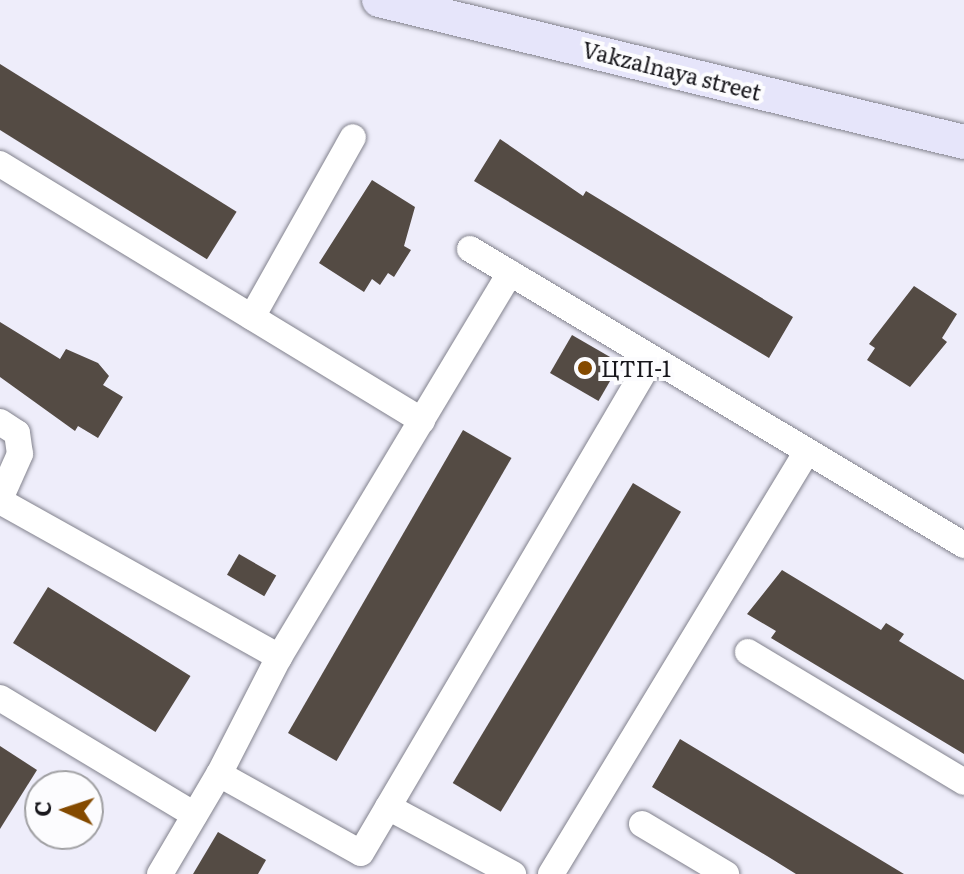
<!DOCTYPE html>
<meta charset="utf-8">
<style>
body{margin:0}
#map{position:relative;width:964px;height:874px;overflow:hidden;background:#eeedfa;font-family:Literata,serif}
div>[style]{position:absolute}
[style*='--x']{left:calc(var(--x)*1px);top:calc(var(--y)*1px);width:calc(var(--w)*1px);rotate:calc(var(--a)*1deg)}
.building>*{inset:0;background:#544b44;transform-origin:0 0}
.roads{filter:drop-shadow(0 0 2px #82828d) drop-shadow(0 0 2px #82828d)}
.minor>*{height:26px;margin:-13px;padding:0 13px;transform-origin:13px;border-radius:13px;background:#fff}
.major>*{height:34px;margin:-17px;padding:0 17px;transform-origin:17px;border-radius:17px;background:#e6e5fa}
.dots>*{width:22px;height:22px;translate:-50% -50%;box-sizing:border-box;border:4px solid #fcfcfe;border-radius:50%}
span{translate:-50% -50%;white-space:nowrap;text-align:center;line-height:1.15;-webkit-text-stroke:8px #fcfcfe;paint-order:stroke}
.street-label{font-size:22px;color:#17161b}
.poi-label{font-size:22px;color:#17161b}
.left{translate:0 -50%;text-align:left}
.north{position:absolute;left:24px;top:770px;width:80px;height:80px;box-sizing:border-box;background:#fcfcfe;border:2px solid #a0a0a3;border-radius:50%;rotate:273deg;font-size:22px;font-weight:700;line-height:32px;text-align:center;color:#17161b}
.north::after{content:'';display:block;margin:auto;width:28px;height:36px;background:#844a00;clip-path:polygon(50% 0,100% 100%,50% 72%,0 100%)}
</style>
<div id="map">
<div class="building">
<i style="left:0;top:64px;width:279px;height:56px;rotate:32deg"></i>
<i style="clip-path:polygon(500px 139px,583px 196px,586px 191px,793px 317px,769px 358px,474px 181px)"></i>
<i style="clip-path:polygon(372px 180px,415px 207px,404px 246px,411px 250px,394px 277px,388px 273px,380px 285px,372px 279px,364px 292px,319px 263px)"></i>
<i style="clip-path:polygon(914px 286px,957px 314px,942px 338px,947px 342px,910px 387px,867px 360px,875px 348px,869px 344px)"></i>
<i style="clip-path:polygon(0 322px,60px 359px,66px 349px,98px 363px,109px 376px,103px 385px,123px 397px,98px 438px,78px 426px,75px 431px,0 377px)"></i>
<i style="left:572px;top:335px;width:56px;height:44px;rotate:30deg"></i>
<i style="left:463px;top:430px;width:56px;height:350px;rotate:30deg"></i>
<i style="left:633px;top:483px;width:56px;height:350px;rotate:31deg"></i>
<i style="left:239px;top:554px;width:43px;height:24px;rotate:30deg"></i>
<i style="clip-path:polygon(782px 570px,881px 630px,886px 623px,904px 634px,899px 641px,964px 680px,964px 754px,771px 638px,776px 631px,747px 614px)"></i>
<i style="left:48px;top:587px;width:168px;height:66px;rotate:32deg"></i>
<i style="clip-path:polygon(680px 739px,904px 874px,796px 874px,767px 856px,652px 787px)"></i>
<i style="clip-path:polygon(0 746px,37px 770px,0 829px)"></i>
<i style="clip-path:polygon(218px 832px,266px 860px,258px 874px,193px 874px)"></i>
</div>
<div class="roads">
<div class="minor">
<i style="--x:0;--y:164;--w:494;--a:31.3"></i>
<i style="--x:470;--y:249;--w:576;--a:30.93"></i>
<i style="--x:510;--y:273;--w:448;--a:121"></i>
<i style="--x:279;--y:657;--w:131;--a:117.1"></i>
<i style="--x:219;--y:774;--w:162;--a:29.1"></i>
<i style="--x:361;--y:853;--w:574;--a:-59.55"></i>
<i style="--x:252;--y:317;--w:206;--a:-60.7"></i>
<i style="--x:0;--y:422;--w:20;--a:33"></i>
<i style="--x:17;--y:433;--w:21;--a:82"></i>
<i style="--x:20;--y:454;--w:49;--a:114"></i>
<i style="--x:0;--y:501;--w:320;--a:29.2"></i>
<i style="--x:748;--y:652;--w:252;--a:31"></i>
<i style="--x:0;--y:698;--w:227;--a:31"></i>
<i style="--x:388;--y:807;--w:142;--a:28.2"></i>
<i style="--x:642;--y:824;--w:98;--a:30.8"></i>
<i style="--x:160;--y:874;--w:116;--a:-59.5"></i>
<i style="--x:551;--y:874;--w:494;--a:-58.8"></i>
</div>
<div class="major">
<i style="--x:379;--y:0;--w:602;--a:13.64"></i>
</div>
</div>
<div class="dots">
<i style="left:585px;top:368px;background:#844a00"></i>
</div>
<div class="street-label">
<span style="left:672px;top:70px;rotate:14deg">Vakzalnaya street</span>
</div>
<div class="poi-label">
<span class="left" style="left:601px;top:368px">ЦТП-1</span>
</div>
<div class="north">С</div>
</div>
